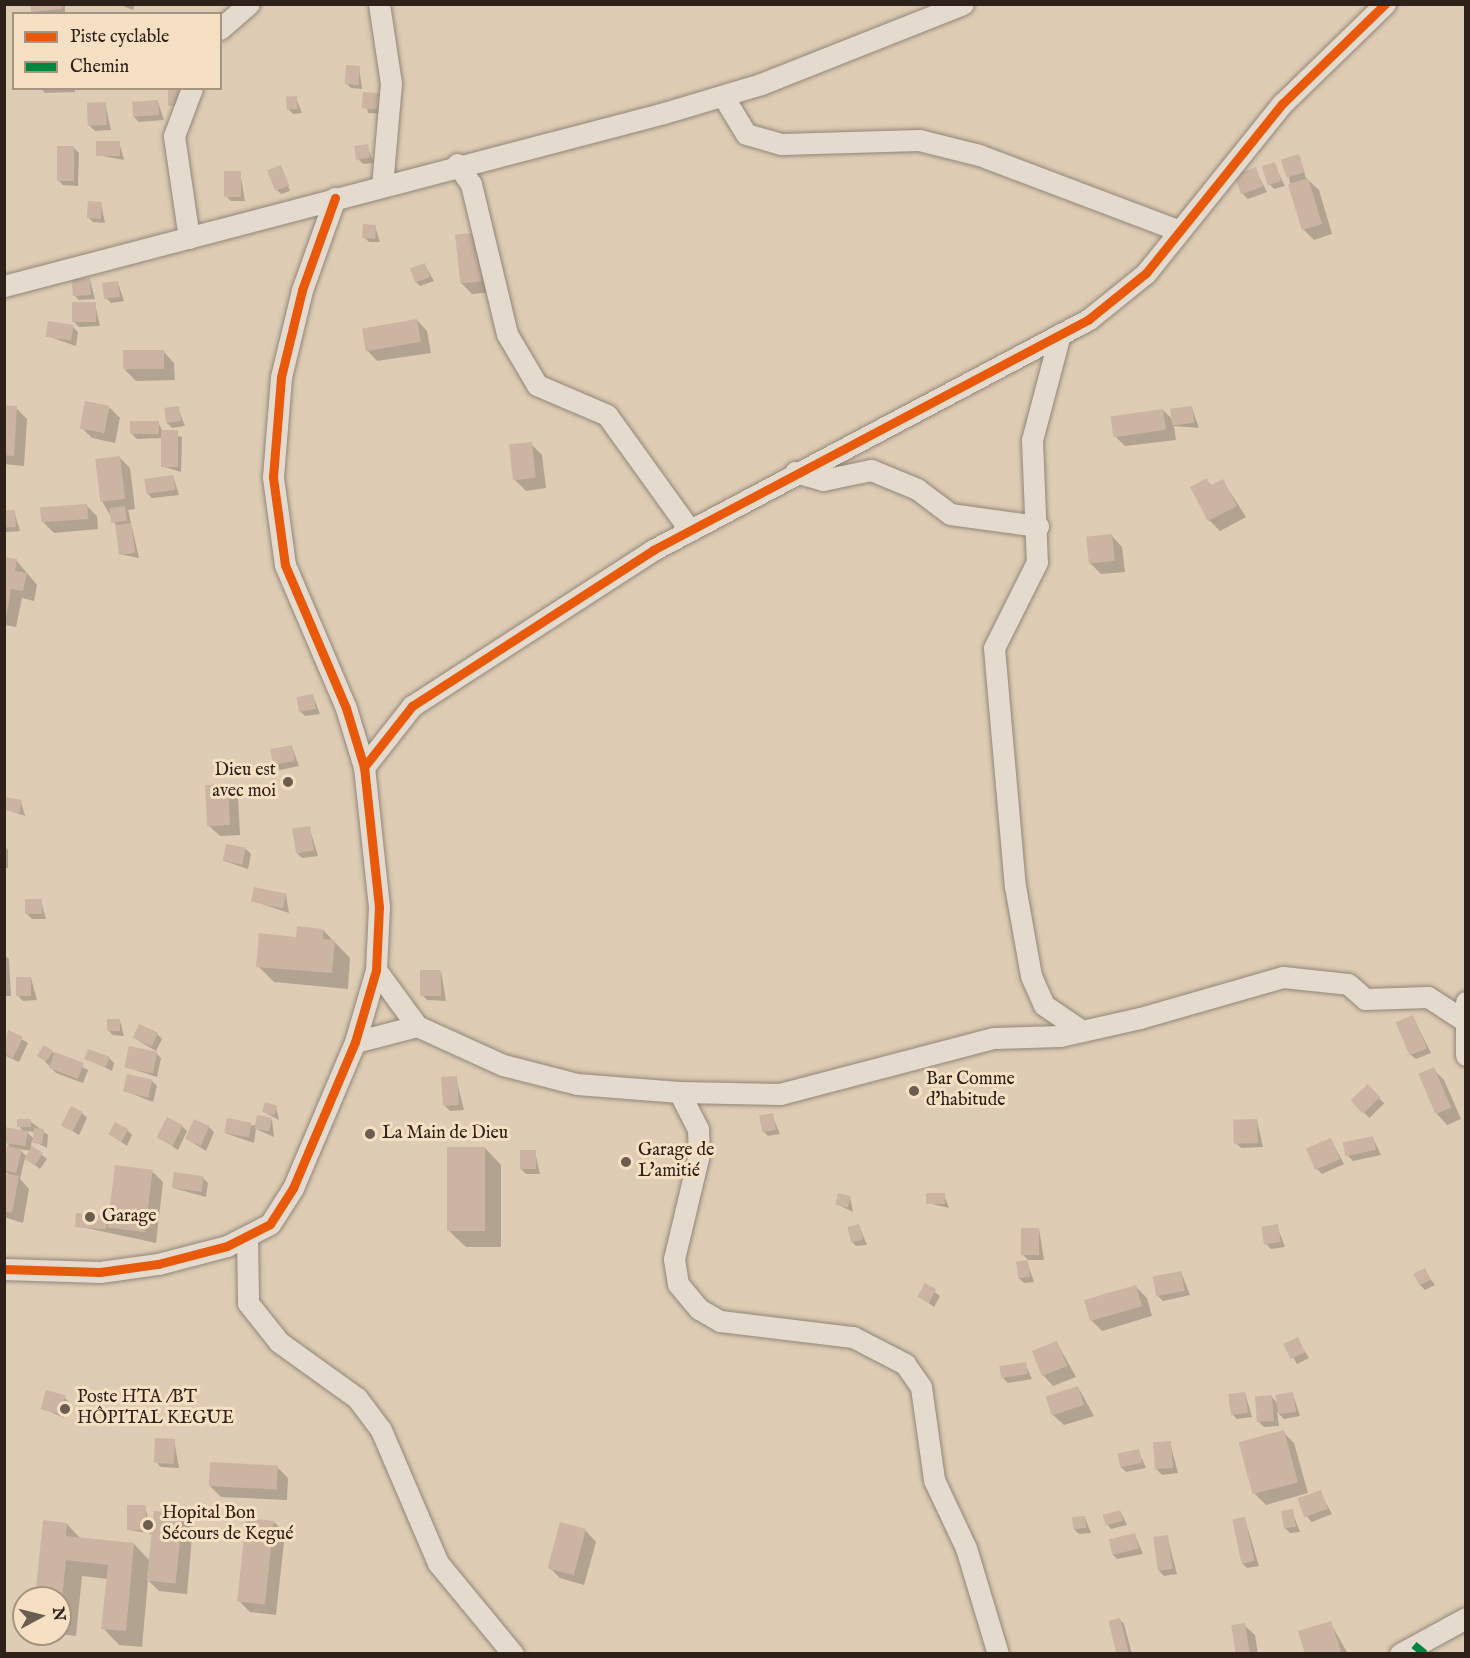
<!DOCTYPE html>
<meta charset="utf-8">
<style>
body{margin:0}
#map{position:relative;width:1470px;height:1658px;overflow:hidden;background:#deccb4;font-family:"IM FELL English",serif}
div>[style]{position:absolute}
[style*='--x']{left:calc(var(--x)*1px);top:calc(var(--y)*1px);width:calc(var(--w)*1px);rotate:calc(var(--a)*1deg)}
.shadow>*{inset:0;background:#0003;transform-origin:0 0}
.building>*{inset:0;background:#cbb4a1;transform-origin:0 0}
.roads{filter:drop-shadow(0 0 2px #928678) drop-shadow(0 0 2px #928678)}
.street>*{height:21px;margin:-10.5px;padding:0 10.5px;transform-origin:10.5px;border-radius:10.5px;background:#e4dace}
.quiet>*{height:8px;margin-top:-4px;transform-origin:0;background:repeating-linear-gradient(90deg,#00873e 0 15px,transparent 0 23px)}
.cycleway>*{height:9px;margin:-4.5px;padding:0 4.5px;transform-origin:4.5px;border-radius:4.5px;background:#e8590c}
.dots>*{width:16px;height:16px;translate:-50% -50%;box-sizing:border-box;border:3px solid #f5e0c3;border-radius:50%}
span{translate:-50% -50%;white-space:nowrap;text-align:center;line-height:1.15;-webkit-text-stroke:6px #f5e0c3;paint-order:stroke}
.poi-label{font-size:18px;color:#2d211a}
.right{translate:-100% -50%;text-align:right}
.left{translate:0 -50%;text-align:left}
.frame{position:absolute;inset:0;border:6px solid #2d211a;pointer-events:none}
.legend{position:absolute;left:12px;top:12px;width:210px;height:78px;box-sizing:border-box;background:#f5e0c3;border:2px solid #a5947f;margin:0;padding:8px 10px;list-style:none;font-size:18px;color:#2d211a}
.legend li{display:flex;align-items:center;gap:12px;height:30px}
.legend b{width:30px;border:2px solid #a5947f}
.north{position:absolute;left:12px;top:1586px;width:60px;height:60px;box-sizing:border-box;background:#f5e0c3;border:2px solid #a5947f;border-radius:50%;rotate:83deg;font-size:16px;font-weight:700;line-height:24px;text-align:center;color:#2d211a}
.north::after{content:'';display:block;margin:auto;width:21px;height:27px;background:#6b5d50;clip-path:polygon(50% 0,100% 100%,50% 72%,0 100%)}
</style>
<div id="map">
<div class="shadow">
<i style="left:31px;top:4px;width:34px;height:10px"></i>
<i style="clip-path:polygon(118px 4px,135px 4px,133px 10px)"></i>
<i style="clip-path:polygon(359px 67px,362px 89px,351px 88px,346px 83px)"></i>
<i style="clip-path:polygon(40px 88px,75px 88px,75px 92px,45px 93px)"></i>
<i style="clip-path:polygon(364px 93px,387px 114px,368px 113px)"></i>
<i style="clip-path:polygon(296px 98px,302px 113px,293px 114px,288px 109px)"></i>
<i style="clip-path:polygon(158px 102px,164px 120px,139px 122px,134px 117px)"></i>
<i style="clip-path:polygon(105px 103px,111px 130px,95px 131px,90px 126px)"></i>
<i style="clip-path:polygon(119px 142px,124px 160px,97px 155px)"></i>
<i style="clip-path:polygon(367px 146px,374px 163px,363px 164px,358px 159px)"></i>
<i style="clip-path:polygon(74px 148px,79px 153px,78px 186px,63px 185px,58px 180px)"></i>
<i style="clip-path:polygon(1299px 156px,1306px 178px,1319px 190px,1332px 234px,1314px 240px,1303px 229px,1289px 178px)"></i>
<i style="clip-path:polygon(1274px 164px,1285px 186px,1274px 189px,1269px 184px)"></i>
<i style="clip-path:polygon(281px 167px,290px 191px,281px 194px,276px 189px)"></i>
<i style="clip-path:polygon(1255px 169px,1267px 192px,1248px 199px,1243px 194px)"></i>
<i style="clip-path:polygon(240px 172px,245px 201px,231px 201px,226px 196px)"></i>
<i style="clip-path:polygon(101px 204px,105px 223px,93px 222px,88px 217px)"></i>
<i style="clip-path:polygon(375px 226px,380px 242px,369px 242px,364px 237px)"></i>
<i style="clip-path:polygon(492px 244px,497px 292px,472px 294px,461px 283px)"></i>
<i style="clip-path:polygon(425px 265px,434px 281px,420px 286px,415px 281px)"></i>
<i style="clip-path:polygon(90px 280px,95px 299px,79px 300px,74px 295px)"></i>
<i style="clip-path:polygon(118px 283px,124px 301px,111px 303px,106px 298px)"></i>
<i style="clip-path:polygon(95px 304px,100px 326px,79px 327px,74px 322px)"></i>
<i style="clip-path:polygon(417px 320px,427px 331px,431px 353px,377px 361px,367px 350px)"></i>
<i style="clip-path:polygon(73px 327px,78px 332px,76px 346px,47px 336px)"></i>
<i style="clip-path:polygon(164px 352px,174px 363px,175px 380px,136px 381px,125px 370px)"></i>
<i style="clip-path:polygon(4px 407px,16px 408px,27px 419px,24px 466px,4px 464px)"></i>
<i style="clip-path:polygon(110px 408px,120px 418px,115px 443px,92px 438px,81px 427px)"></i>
<i style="clip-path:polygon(178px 408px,185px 426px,172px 428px,167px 423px)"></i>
<i style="clip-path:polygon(1192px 408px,1199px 428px,1174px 426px,1176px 440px,1125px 446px,1114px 435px,1163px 410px,1173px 420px)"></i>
<i style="clip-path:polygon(158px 422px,163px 432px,182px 437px,181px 472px,161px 466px,162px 438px,137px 439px,132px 434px)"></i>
<i style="clip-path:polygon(531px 444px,542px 455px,546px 488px,526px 491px,515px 480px)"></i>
<i style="clip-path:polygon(119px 457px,130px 468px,135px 509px,128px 510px,139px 558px,119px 554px,117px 527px,102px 501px)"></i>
<i style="clip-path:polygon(173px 476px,179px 495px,152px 498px,147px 493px)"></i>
<i style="clip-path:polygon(1206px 480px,1212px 486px,1223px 481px,1246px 517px,1220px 531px,1209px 520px)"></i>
<i style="clip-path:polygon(86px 505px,97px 516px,98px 529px,54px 533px,43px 522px)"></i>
<i style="clip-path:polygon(14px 511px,20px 531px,6px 532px,4px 512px)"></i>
<i style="clip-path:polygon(1112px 536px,1122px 547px,1125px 572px,1101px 574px,1090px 563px)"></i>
<i style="clip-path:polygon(4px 558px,16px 560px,37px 585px,34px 601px,22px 598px,16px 627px,4px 625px)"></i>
<i style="clip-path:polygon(313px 696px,320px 714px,305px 716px,300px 711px)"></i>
<i style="clip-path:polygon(292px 747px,299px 766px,280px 770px,275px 765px)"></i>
<i style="clip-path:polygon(227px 785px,238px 796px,240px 835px,220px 836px,209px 826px)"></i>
<i style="clip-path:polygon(21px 802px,25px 816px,5px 809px)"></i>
<i style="clip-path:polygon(309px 827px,318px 856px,302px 858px,297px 853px)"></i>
<i style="clip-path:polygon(4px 846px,8px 850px,8px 868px,4px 868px)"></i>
<i style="clip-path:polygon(246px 849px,251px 854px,248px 869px,224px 861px)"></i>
<i style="clip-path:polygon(286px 895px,289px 913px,253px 901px)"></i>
<i style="clip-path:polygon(41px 901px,46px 919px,32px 919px,27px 914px)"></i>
<i style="clip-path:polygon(323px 930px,350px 958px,348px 989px,274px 982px,258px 966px,298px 938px)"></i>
<i style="clip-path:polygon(4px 955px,9px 959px,11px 996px,4px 996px)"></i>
<i style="clip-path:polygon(441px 971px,446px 1001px,427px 1000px,422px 995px)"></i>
<i style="clip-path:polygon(31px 978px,37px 1000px,23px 1001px,18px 996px)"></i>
<i style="clip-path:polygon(1413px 1017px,1431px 1053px,1416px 1059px,1411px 1055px)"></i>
<i style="clip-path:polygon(120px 1021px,124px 1036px,113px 1035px,108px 1030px)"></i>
<i style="clip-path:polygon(9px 1032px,28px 1043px,19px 1062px,4px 1055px)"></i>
<i style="clip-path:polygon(157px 1034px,162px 1039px,156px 1051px,134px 1038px)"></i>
<i style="clip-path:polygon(52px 1052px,88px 1070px,83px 1083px,56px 1073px,40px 1056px)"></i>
<i style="clip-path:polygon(156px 1053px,161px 1058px,157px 1077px,126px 1067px)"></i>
<i style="clip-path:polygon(86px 1058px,109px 1058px,114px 1063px,112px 1071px)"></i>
<i style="clip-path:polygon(1433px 1069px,1444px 1080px,1461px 1119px,1447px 1125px,1437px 1114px)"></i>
<i style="clip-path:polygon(456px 1078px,464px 1110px,450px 1111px,445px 1106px)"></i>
<i style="clip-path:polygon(152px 1081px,157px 1086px,153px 1102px,125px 1091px)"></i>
<i style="left:1368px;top:1087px;width:23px;height:21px;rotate:45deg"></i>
<i style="clip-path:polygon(276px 1107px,279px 1120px,264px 1112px)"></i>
<i style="clip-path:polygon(82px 1113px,87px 1118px,79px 1135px,63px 1125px)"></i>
<i style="clip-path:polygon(772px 1115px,780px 1134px,768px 1136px,763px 1131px)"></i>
<i style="clip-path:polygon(272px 1120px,274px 1137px,256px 1129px,254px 1143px,225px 1133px)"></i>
<i style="clip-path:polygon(evenodd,30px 1121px,48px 1135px,47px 1148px,32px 1140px,31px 1147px,47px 1159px,40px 1169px,25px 1158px,20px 1179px,29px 1189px,23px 1223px,4px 1217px,4px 1175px,11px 1176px,4px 1170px,9px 1147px,4px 1129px,24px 1132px,19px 1126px,30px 1121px,26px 1131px,35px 1132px,35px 1140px,26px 1131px,30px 1121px,19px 1149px,31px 1151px,27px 1157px,19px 1149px)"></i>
<i style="clip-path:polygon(1257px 1121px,1263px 1147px,1241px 1148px,1236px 1143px)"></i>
<i style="clip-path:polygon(182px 1126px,187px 1131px,178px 1150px,158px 1137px)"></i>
<i style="clip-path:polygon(209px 1127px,214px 1132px,206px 1151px,187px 1139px)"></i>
<i style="clip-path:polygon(127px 1130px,132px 1135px,127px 1146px,111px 1135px)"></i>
<i style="clip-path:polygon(1373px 1138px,1381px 1155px,1353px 1161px,1348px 1156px)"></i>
<i style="clip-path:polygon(1331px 1140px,1344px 1164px,1322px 1174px,1317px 1169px)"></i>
<i style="clip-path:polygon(485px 1148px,501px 1165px,501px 1247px,466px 1247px,449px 1231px)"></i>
<i style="clip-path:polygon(535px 1152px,540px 1174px,526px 1174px,521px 1169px)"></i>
<i style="clip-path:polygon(153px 1172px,163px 1182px,156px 1243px,77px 1226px,106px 1217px,110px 1221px)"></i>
<i style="clip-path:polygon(203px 1178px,208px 1183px,206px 1197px,173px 1188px)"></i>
<i style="clip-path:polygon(944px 1195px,949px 1208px,928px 1203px)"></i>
<i style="clip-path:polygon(850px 1197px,853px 1212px,837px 1204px)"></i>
<i style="clip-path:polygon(859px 1226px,867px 1245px,856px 1246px,851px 1241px)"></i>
<i style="clip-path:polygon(1277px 1226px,1285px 1247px,1271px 1249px,1266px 1244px)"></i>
<i style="clip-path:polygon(1039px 1229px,1044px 1260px,1028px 1260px,1023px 1255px)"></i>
<i style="clip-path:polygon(1027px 1262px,1034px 1282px,1024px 1283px,1019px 1278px)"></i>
<i style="clip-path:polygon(1424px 1270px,1435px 1285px,1425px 1290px,1420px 1285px)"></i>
<i style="clip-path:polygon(1181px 1272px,1190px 1295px,1163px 1301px,1158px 1296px)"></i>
<i style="clip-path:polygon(925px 1285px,940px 1296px,934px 1307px,919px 1296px)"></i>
<i style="clip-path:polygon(1136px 1287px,1147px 1298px,1152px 1316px,1102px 1331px,1091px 1320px)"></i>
<i style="clip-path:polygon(1297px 1339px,1309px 1358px,1297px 1364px,1286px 1344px)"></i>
<i style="clip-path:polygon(1057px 1343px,1076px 1377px,1053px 1386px,1043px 1375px)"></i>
<i style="clip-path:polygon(1025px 1363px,1032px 1379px,1008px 1383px,1003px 1378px)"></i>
<i style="clip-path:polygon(1078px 1387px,1094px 1416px,1064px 1425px,1053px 1415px)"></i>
<i style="clip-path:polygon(1245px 1393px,1252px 1417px,1237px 1419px,1232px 1414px)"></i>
<i style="clip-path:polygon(1293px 1394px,1300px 1416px,1284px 1419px,1277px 1412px,1279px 1426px,1264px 1427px,1259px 1422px,1271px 1396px,1277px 1403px)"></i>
<i style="clip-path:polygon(64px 1397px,69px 1402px,64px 1418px,42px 1408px)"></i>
<i style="clip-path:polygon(1283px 1432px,1294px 1443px,1308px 1493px,1266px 1505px,1255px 1494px)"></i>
<i style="clip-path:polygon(174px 1440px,179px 1468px,161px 1467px,156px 1462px)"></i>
<i style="clip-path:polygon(1170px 1443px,1178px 1473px,1162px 1475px,1157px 1470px)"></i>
<i style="clip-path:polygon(1138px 1450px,1146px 1468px,1126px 1472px,1121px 1467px)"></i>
<i style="clip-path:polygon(277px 1467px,288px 1478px,287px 1500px,221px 1497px,210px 1486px)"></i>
<i style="clip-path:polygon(1320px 1492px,1332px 1514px,1312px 1522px,1307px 1517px)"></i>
<i style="clip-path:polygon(145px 1506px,151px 1530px,183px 1516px,193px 1526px,187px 1594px,159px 1591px,148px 1580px,142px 1647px,119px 1645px,103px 1628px,108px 1579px,82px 1576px,76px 1636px,60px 1634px,60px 1598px,37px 1598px,67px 1524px,81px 1539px,134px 1544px,150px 1561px,153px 1534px,129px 1530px)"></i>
<i style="clip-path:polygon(1120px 1511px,1127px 1525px,1111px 1529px,1107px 1524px)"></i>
<i style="clip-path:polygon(1292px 1511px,1300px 1532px,1290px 1533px,1285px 1528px)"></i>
<i style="clip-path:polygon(1085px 1518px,1091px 1533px,1079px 1534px,1074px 1529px)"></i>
<i style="clip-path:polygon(1245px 1519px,1259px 1566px,1247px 1568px,1242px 1563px)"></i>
<i style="clip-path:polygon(274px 1522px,285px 1533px,276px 1615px,250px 1612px,239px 1601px)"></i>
<i style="clip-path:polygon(561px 1524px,586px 1531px,596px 1542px,584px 1585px,560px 1578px,549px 1567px)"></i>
<i style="clip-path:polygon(1135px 1535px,1143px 1554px,1117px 1559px,1112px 1554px)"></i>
<i style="clip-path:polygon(1167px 1536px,1177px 1574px,1164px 1576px,1159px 1571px)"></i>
<i style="clip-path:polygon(1119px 1619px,1124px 1624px,1132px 1654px,1118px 1654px)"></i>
<i style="clip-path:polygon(1330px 1622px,1348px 1654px,1307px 1654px)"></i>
<i style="clip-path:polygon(1244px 1625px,1255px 1635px,1258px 1654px,1237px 1654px)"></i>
</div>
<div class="building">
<i style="clip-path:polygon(30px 4px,62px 4px,62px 9px,31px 12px)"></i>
<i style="left:346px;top:65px;width:14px;height:19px;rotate:4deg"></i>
<i style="left:168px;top:88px;width:16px;height:18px"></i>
<i style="left:363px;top:92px;width:21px;height:16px;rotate:5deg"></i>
<i style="left:297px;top:96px;width:13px;height:11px;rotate:86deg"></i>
<i style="left:158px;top:100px;width:15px;height:26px;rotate:86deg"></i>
<i style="left:106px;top:102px;width:23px;height:19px;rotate:88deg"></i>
<i style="left:96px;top:141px;width:24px;height:15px"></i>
<i style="left:368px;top:144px;width:14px;height:14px;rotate:82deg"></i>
<i style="left:57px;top:146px;width:17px;height:35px"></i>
<i style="left:1299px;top:154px;width:19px;height:19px;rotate:72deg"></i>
<i style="left:1275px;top:162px;width:20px;height:14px;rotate:72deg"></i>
<i style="left:281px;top:165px;width:22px;height:15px;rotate:68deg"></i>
<i style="left:1256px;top:167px;width:21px;height:23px;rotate:71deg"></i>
<i style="left:224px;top:171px;width:17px;height:26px"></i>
<i style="left:1308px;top:178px;width:48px;height:21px;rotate:73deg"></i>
<i style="left:88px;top:201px;width:14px;height:17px;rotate:4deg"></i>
<i style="left:363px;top:224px;width:13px;height:14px;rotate:4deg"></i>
<i style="left:482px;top:232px;width:49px;height:27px;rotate:84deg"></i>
<i style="left:425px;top:263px;width:15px;height:16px;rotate:70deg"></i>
<i style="left:90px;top:278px;width:17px;height:18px;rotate:87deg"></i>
<i style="left:118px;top:281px;width:16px;height:16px;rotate:83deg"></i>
<i style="left:96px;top:302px;width:20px;height:24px;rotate:90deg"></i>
<i style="left:417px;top:319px;width:23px;height:56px;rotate:80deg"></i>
<i style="left:48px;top:321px;width:26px;height:16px;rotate:9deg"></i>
<i style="left:164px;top:350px;width:19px;height:41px;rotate:90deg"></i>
<i style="left:85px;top:401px;width:25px;height:28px;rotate:11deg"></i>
<i style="clip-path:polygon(4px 405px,17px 406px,14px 456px,4px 455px)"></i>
<i style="left:179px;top:406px;width:15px;height:15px;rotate:82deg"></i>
<i style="left:1192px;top:406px;width:17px;height:22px;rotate:83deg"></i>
<i style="left:1163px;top:409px;width:21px;height:53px;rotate:82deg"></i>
<i style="left:159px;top:421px;width:13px;height:29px;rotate:90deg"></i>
<i style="left:161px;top:430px;width:17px;height:37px"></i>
<i style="left:532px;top:442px;width:36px;height:23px;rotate:84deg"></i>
<i style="left:120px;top:456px;width:43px;height:25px;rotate:83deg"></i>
<i style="left:173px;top:475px;width:15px;height:29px;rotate:82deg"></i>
<i style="clip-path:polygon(1207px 478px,1210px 486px,1223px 479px,1237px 506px,1208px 521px,1190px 487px)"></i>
<i style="left:87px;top:504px;width:15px;height:47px;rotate:86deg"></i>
<i style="left:125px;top:506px;width:15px;height:16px;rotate:82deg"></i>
<i style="left:15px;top:510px;width:17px;height:11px;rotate:87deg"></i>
<i style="left:131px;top:523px;width:30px;height:16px;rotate:82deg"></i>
<i style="left:1112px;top:534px;width:27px;height:26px;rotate:84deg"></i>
<i style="clip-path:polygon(4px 557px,17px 559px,15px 571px,27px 573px,23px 591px,11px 589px,6px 618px)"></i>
<i style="left:313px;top:694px;width:15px;height:17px;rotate:79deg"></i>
<i style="left:292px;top:745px;width:16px;height:22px;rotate:79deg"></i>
<i style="left:228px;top:784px;width:41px;height:23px;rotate:87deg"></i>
<i style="left:5px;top:797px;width:17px;height:13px;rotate:10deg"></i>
<i style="left:310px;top:826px;width:25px;height:18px;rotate:81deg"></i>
<i style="left:226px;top:844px;width:20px;height:17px;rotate:11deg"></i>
<i style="left:254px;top:887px;width:33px;height:15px;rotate:12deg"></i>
<i style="left:42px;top:899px;width:15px;height:17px;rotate:90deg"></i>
<i style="clip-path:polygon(297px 926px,323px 929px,323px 939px,335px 940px,332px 973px,256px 967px,259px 933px,296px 937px)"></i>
<i style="left:420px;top:970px;width:21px;height:26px"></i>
<i style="left:16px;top:977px;width:15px;height:19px"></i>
<i style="left:1413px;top:1015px;width:36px;height:19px;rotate:67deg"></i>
<i style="left:107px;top:1019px;width:13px;height:12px"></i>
<i style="left:139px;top:1024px;width:21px;height:15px;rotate:25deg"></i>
<i style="clip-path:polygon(8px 1030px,23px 1037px,13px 1058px,4px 1054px)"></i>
<i style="left:44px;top:1045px;width:11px;height:13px;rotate:34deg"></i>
<i style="left:129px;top:1046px;width:29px;height:22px;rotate:12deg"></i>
<i style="left:88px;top:1049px;width:23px;height:11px;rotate:20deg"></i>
<i style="left:55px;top:1052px;width:31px;height:17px;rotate:21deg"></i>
<i style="left:1434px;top:1067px;width:44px;height:17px;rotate:67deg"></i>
<i style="left:127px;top:1074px;width:26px;height:18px;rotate:13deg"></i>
<i style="left:457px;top:1076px;width:29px;height:16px;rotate:86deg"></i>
<i style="left:1368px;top:1084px;width:18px;height:24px;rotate:47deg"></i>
<i style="left:265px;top:1102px;width:13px;height:10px;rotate:18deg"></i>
<i style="left:71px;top:1106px;width:13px;height:22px;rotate:27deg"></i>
<i style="left:773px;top:1113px;width:17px;height:14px;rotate:80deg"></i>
<i style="left:257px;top:1115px;width:15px;height:14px;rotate:11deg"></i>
<i style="left:167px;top:1117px;width:18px;height:23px;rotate:27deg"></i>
<i style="left:227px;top:1118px;width:25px;height:15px;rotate:11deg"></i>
<i style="left:17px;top:1119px;width:14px;height:8px"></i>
<i style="left:194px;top:1119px;width:17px;height:22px;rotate:24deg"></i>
<i style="left:1257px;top:1119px;width:24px;height:24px;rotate:88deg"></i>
<i style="left:115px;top:1122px;width:15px;height:14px;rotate:28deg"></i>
<i style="clip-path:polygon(4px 1127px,28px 1131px,25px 1146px,4px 1143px)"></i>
<i style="left:34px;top:1128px;width:10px;height:15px;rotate:6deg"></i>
<i style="left:1373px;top:1136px;width:14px;height:31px;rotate:78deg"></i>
<i style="left:1331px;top:1138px;width:23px;height:27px;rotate:67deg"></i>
<i style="clip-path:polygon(7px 1146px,22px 1149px,16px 1173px,4px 1170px)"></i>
<i style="left:32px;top:1146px;width:13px;height:15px;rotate:32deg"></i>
<i style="left:447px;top:1147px;width:38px;height:84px"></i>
<i style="left:520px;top:1150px;width:16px;height:19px"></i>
<i style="left:115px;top:1165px;width:38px;height:63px;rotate:7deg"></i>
<i style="left:174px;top:1172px;width:30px;height:16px;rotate:8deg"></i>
<i style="clip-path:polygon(4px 1173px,19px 1176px,12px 1213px,4px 1211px)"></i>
<i style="left:838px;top:1193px;width:13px;height:12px;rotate:13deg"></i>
<i style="left:926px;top:1193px;width:19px;height:11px"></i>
<i style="left:76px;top:1213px;width:31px;height:14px;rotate:4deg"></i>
<i style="left:859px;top:1224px;width:16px;height:12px;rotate:76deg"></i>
<i style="left:1278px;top:1224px;width:18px;height:17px;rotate:81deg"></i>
<i style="left:1021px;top:1228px;width:18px;height:27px"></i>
<i style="left:1028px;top:1260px;width:17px;height:12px;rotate:83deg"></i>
<i style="left:1425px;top:1268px;width:13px;height:13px;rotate:63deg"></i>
<i style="left:1181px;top:1271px;width:20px;height:29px;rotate:79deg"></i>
<i style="left:925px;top:1283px;width:13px;height:16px;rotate:29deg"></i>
<i style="left:1136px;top:1285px;width:22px;height:54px;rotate:74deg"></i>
<i style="left:1298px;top:1337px;width:17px;height:16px;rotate:65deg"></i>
<i style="left:1057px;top:1341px;width:27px;height:27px;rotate:68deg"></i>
<i style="left:1026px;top:1362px;width:12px;height:27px;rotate:81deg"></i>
<i style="left:1078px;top:1386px;width:20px;height:34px;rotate:72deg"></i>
<i style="left:46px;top:1390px;width:20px;height:20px;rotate:15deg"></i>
<i style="left:1245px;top:1392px;width:21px;height:17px;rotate:82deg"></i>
<i style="left:1293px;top:1392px;width:20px;height:18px;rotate:81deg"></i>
<i style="left:1272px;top:1395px;width:26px;height:17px;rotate:86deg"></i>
<i style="left:1284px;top:1430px;width:54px;height:47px;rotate:75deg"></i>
<i style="left:155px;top:1438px;width:20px;height:25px;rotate:3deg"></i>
<i style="left:1171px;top:1441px;width:27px;height:18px;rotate:86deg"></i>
<i style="left:1139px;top:1449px;width:14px;height:22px;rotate:78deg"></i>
<i style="left:210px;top:1462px;width:68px;height:24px;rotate:3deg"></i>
<i style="left:1321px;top:1490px;width:20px;height:25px;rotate:70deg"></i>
<i style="left:127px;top:1505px;width:19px;height:25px"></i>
<i style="left:1293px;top:1509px;width:18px;height:12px;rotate:81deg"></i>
<i style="left:1120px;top:1510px;width:11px;height:18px;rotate:75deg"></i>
<i style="left:154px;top:1511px;width:29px;height:70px;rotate:6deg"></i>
<i style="left:1085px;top:1516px;width:12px;height:13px;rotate:85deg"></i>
<i style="left:1245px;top:1517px;width:45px;height:13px;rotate:78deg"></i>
<i style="left:246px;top:1518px;width:28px;height:84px;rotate:6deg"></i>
<i style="clip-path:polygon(43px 1520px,67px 1523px,66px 1536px,134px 1543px,126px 1631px,101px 1629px,108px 1565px,66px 1560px,62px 1598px,35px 1598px)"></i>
<i style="left:560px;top:1522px;width:27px;height:48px;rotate:15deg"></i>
<i style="left:1135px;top:1533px;width:16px;height:27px;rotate:76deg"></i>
<i style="left:1168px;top:1535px;width:34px;height:15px;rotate:82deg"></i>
<i style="left:1120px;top:1618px;width:37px;height:12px;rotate:76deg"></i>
<i style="clip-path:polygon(1331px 1621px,1342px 1654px,1305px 1654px,1298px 1631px)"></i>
<i style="left:1245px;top:1623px;width:31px;height:14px;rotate:81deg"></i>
</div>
<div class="roads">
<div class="street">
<i style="--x:379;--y:4;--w:80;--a:81.4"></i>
<i style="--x:391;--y:83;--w:102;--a:95"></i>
<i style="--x:220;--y:29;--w:38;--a:-41"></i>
<i style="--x:723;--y:96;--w:44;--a:58.8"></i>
<i style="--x:746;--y:134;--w:37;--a:16"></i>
<i style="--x:782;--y:144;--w:137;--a:-1.7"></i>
<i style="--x:919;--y:140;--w:62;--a:14"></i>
<i style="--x:979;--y:155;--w:213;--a:20.7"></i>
<i style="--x:457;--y:164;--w:24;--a:55"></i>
<i style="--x:471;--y:184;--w:154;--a:76.5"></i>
<i style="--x:507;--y:334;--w:59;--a:59.5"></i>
<i style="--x:537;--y:385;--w:76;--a:23.2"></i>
<i style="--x:607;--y:415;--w:140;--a:54.3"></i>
<i style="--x:189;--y:238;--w:103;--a:-98.4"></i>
<i style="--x:174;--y:136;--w:51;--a:-69.4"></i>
<i style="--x:4;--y:286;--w:682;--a:-14.69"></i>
<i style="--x:664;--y:113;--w:101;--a:-16.6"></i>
<i style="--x:761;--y:84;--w:217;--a:-21.6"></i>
<i style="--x:1060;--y:334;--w:110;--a:104.8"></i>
<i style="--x:1032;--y:440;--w:122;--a:87.7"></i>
<i style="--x:1037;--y:562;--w:96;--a:116.6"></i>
<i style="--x:994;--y:648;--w:239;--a:85"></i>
<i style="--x:1015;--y:886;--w:91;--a:79.9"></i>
<i style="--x:1031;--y:976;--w:32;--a:66"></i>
<i style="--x:1044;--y:1005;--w:46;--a:34.4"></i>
<i style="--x:795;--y:472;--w:29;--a:16"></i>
<i style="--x:823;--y:480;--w:49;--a:-11.8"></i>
<i style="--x:871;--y:470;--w:50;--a:22.4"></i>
<i style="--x:917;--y:489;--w:41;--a:37.1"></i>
<i style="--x:950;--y:514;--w:89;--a:7.8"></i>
<i style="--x:364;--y:767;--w:78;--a:-51.8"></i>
<i style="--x:412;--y:706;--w:287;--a:-32.9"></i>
<i style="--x:653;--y:550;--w:493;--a:-27.9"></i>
<i style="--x:1089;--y:319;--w:73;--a:-38.9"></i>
<i style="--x:1146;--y:273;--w:217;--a:-51.2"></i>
<i style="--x:1282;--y:104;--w:144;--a:-44.2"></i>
<i style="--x:376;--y:970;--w:69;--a:53.8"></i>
<i style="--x:417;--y:1026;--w:94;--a:24.4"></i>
<i style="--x:503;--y:1065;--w:76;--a:14.4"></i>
<i style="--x:577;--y:1084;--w:102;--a:4.5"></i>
<i style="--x:679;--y:1092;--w:42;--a:62.8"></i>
<i style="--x:698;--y:1129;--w:25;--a:88"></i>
<i style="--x:699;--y:1154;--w:108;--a:103.4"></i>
<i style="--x:674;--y:1259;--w:25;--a:81"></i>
<i style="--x:678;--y:1284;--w:33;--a:50"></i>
<i style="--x:699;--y:1309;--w:24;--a:30"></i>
<i style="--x:720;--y:1321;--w:134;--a:6.9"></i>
<i style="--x:853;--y:1337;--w:59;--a:27.4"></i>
<i style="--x:905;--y:1364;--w:28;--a:55"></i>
<i style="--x:921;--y:1387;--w:94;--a:82"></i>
<i style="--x:934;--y:1480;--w:75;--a:64.8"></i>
<i style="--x:966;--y:1548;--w:111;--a:73.2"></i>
<i style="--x:1466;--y:1002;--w:53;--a:90"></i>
<i style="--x:355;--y:1042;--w:64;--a:-14.5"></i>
<i style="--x:679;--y:1092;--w:101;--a:1.1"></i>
<i style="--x:780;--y:1094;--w:221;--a:-14.7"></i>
<i style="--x:994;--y:1038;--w:66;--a:-1.7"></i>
<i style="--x:1060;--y:1036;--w:82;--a:-12.7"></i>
<i style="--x:1140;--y:1018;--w:149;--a:-16"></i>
<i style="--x:1283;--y:977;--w:65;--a:6.1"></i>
<i style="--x:1348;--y:984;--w:23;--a:41"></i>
<i style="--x:1365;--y:999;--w:63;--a:-1.8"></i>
<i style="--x:1428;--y:997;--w:40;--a:32.9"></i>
<i style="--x:247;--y:1236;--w:67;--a:89.1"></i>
<i style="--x:248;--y:1303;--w:50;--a:51.5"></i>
<i style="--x:279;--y:1342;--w:96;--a:35.7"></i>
<i style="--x:357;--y:1398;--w:40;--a:53"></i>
<i style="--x:381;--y:1430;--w:145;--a:66.8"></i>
<i style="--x:438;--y:1563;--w:118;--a:50.5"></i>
<i style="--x:4;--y:1269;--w:96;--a:1.8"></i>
<i style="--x:100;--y:1272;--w:59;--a:-7.9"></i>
<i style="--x:158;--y:1264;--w:71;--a:-14.6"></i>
<i style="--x:227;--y:1246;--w:48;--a:-27.1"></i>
<i style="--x:270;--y:1224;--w:43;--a:-57.4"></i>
<i style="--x:293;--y:1188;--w:159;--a:-67"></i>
<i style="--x:355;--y:1042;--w:75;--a:-73.7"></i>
<i style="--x:376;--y:970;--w:63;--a:-87.3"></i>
<i style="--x:379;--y:907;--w:141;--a:-96.1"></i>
<i style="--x:364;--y:767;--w:62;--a:-107"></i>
<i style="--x:346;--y:708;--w:155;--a:-113.1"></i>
<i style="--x:285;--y:565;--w:89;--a:-97.8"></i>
<i style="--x:273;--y:477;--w:100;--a:-85.4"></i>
<i style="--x:281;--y:377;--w:89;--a:-76.4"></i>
<i style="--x:302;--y:290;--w:98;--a:-70.3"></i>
<i style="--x:1400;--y:1654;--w:75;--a:-28.6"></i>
</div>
</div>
<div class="quiet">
<i style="--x:1414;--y:1645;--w:14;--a:39"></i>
</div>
<div class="cycleway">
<i style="--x:364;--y:767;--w:78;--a:-51.8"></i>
<i style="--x:412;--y:706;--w:287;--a:-32.9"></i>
<i style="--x:653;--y:550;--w:493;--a:-27.9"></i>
<i style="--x:1089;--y:319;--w:73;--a:-38.9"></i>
<i style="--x:1146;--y:273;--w:217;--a:-51.2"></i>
<i style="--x:1282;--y:104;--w:144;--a:-44.2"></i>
<i style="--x:4;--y:1269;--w:96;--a:1.8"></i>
<i style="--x:100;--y:1272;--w:59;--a:-7.9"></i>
<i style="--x:158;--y:1264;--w:71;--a:-14.6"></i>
<i style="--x:227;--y:1246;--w:48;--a:-27.1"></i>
<i style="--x:270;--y:1224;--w:43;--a:-57.4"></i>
<i style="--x:293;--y:1188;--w:159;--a:-67"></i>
<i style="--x:355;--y:1042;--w:75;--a:-73.7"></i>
<i style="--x:376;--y:970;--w:63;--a:-87.3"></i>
<i style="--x:379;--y:907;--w:141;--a:-96.1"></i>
<i style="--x:364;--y:767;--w:62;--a:-107"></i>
<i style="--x:346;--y:708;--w:155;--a:-113.1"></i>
<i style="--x:285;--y:565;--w:89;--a:-97.8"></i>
<i style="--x:273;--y:477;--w:100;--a:-85.4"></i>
<i style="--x:281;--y:377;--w:89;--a:-76.4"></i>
<i style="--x:302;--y:290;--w:98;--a:-70.3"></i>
</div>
<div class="dots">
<i style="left:288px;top:782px;background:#6b5d50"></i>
<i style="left:914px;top:1091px;background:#6b5d50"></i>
<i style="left:370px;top:1134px;background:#6b5d50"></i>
<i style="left:626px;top:1162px;background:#6b5d50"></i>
<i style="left:90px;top:1217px;background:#6b5d50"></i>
<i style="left:65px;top:1409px;background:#6b5d50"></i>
<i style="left:148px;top:1525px;background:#6b5d50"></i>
</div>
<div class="poi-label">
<span class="right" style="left:276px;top:782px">Dieu est<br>avec moi</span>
<span class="left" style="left:926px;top:1091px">Bar Comme<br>d'habitude</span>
<span class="left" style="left:382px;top:1134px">La Main de Dieu</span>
<span class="left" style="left:638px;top:1162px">Garage de<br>L'amitié</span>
<span class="left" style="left:102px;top:1217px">Garage</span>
<span class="left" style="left:77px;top:1409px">Poste HTA /BT<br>HÔPITAL KEGUE</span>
<span class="left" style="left:162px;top:1525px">Hopital Bon<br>Sécours de Kegué</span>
</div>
<div class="frame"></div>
<ul class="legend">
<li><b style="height:8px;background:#e8590c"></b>Piste cyclable</li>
<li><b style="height:8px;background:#00873e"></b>Chemin</li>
</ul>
<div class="north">N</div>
</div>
